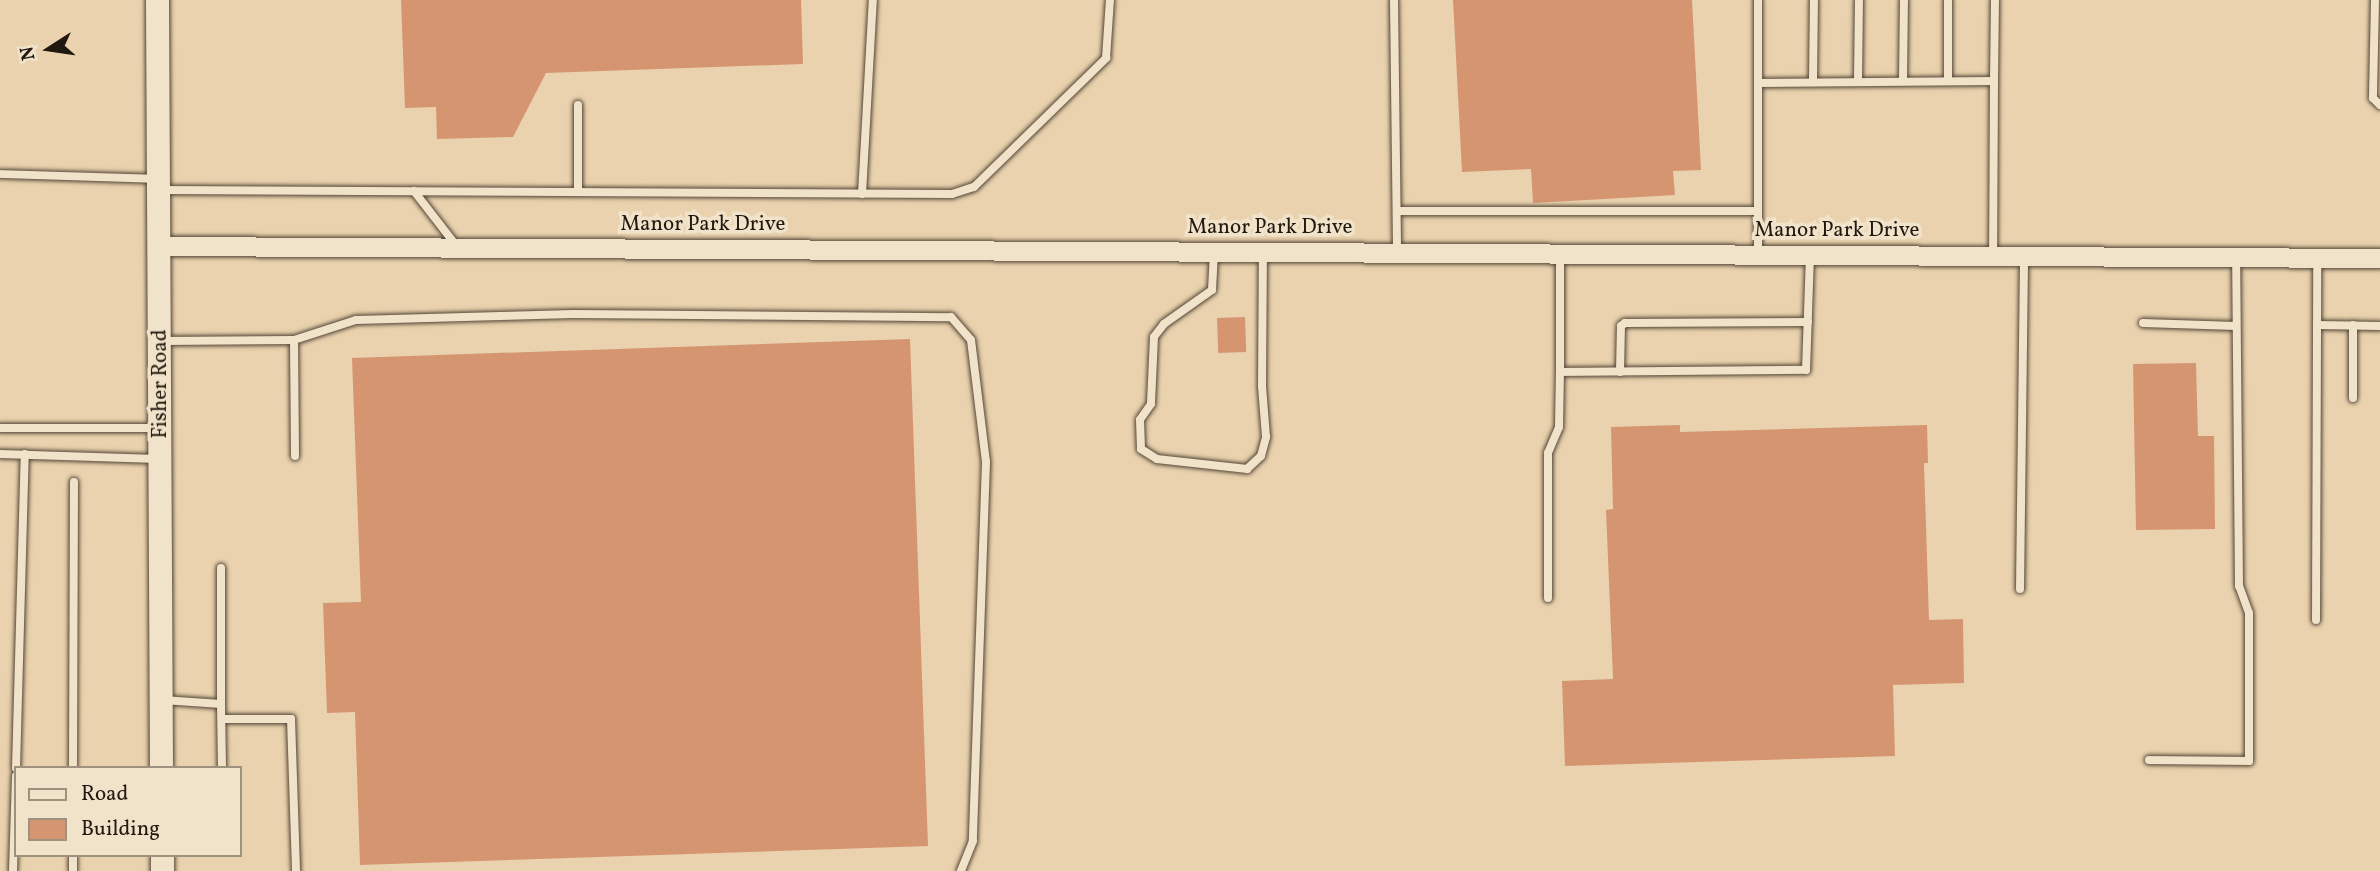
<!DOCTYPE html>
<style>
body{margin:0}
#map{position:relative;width:2380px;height:871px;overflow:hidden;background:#ead2ae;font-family:Vollkorn,serif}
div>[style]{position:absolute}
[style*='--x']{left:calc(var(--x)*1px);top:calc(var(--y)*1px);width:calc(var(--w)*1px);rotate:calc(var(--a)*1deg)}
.building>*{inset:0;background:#d59571;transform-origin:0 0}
.roads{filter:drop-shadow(0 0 2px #534637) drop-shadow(0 0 2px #534637)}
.service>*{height:8px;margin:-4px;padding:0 4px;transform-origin:4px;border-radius:4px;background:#f1e2ca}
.tertiary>*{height:19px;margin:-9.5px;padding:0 9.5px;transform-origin:9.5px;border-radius:9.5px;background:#f1e2ca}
.secondary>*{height:23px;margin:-11.5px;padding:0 11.5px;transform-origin:11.5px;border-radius:11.5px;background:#f1e2ca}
span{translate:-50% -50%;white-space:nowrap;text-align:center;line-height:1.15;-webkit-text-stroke:7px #f1e2ca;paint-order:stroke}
.street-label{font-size:21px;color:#21180f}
.legend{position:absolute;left:14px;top:766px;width:228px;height:91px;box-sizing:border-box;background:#f1e2ca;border:2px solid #9e917f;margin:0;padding:9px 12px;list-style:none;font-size:21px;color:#21180f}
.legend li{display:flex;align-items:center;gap:14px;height:35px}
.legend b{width:35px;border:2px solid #9e917f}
.north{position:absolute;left:14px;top:14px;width:70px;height:70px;-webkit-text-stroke:5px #f1e2ca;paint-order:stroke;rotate:258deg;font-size:19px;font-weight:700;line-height:28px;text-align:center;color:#21180f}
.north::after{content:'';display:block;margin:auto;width:24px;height:32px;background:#21180f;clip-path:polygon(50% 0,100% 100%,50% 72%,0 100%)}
</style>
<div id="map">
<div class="building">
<i style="clip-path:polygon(401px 0,801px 0,803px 64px,546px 73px,513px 137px,437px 139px,436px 107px,405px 108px)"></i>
<i style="clip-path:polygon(1453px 0,1692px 0,1701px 170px,1673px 171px,1675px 195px,1533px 203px,1531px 169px,1462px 172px)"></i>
<i style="left:1245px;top:317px;width:35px;height:28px;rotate:88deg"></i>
<i style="clip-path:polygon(910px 339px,928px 846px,360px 865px,355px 712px,327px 713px,323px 603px,361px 602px,352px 358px)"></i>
<i style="clip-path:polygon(2196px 363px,2198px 436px,2214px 436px,2215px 529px,2136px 530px,2133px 364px)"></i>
<i style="clip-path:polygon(1680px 425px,1680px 432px,1927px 425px,1928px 463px,1924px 463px,1929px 620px,1963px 619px,1964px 683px,1893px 685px,1895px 756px,1565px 766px,1562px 681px,1613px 679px,1606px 510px,1613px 509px,1611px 427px)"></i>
</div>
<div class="roads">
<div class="service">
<i style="--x:1394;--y:0;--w:252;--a:89.3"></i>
<i style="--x:1758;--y:0;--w:254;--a:90"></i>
<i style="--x:2375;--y:0;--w:98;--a:91.2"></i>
<i style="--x:2373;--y:98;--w:10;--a:45"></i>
<i style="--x:1813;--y:80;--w:80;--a:-89.3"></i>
<i style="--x:1858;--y:80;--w:80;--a:-89.3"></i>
<i style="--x:1903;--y:80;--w:80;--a:-89.3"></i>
<i style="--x:1948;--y:80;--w:80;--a:-90"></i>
<i style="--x:1994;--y:81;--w:81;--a:-89.3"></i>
<i style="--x:1758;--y:83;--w:236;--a:-0.5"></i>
<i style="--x:1994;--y:81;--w:174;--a:90.3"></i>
<i style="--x:0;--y:174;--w:157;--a:1.8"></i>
<i style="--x:160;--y:190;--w:792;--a:0.29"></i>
<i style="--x:952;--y:194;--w:23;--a:-18"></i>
<i style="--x:974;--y:187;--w:185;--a:-44.3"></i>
<i style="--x:1106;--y:58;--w:58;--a:-86.1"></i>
<i style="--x:414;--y:191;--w:67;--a:52.3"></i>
<i style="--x:578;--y:192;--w:87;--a:-90"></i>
<i style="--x:862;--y:194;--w:194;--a:-86.8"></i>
<i style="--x:1397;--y:211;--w:361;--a:0"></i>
<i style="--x:1214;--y:252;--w:38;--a:93"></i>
<i style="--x:1212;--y:290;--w:59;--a:144.7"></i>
<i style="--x:1164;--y:324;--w:16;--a:128"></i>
<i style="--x:1154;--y:337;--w:67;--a:92.6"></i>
<i style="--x:1151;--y:404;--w:19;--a:125"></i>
<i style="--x:1140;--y:420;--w:29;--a:88"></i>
<i style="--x:1141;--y:449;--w:19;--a:32"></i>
<i style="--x:1157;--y:459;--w:91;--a:6.3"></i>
<i style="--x:1247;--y:469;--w:19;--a:-43"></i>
<i style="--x:1261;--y:456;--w:20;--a:-75"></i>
<i style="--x:1266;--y:437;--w:51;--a:-94.5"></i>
<i style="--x:1262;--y:386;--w:132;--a:-89.6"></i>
<i style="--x:1560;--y:254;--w:118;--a:90"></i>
<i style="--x:1560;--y:372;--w:246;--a:-0.5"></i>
<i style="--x:1806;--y:370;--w:116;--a:-88"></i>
<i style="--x:2143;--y:323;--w:93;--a:1.8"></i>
<i style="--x:2317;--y:325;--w:63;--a:0.9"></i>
<i style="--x:2353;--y:325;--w:73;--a:90"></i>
<i style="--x:294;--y:340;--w:116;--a:89.5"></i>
<i style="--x:161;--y:341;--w:133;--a:-0.4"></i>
<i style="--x:294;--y:340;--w:65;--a:-17.9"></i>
<i style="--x:356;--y:320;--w:217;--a:-1.6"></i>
<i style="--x:573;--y:314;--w:378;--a:0.5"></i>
<i style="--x:951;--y:317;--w:30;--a:49"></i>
<i style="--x:971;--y:340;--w:123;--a:83"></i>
<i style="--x:986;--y:462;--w:379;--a:92"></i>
<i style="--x:973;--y:841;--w:32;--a:112"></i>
<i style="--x:1620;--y:372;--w:46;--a:-88.8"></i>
<i style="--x:1621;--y:326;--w:5;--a:-37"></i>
<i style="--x:1625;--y:323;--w:183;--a:-0.3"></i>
<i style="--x:0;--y:428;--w:158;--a:0"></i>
<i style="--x:0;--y:454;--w:158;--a:1.8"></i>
<i style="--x:221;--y:568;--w:136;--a:90"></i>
<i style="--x:2020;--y:589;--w:333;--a:-89.3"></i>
<i style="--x:1548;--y:598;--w:145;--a:-90"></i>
<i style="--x:1548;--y:453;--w:28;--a:-67"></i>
<i style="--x:1559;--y:427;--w:55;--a:-89"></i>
<i style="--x:2316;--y:620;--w:362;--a:-89.8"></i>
<i style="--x:163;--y:700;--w:58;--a:3.9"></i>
<i style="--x:221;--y:704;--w:64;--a:89.1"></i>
<i style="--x:222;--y:719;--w:69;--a:0"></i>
<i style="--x:291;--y:719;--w:152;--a:88.1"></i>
<i style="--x:2149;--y:760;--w:100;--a:0.6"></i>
<i style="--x:2249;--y:761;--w:148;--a:-90"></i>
<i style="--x:2249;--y:613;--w:29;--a:-110"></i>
<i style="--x:2239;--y:586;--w:329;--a:-90.5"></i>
<i style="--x:16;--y:768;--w:314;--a:-88.4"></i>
<i style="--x:73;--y:768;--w:286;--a:-89.8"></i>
<i style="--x:13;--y:871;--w:95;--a:-88.2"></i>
<i style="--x:73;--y:871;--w:16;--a:-90"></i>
</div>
<div class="tertiary">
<i style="--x:161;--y:246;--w:2219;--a:0.31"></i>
</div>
<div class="secondary">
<i style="--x:157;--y:0;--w:768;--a:89.7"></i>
<i style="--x:162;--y:855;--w:16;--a:90"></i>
</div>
</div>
<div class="street-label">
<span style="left:703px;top:225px">Manor Park Drive</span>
<span style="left:1270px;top:228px">Manor Park Drive</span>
<span style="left:1837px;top:231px">Manor Park Drive</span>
<span style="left:161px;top:384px;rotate:-90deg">Fisher Road</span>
</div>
<ul class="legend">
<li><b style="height:9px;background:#f1e2ca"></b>Road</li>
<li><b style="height:19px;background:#d59571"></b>Building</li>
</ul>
<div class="north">N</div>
</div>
